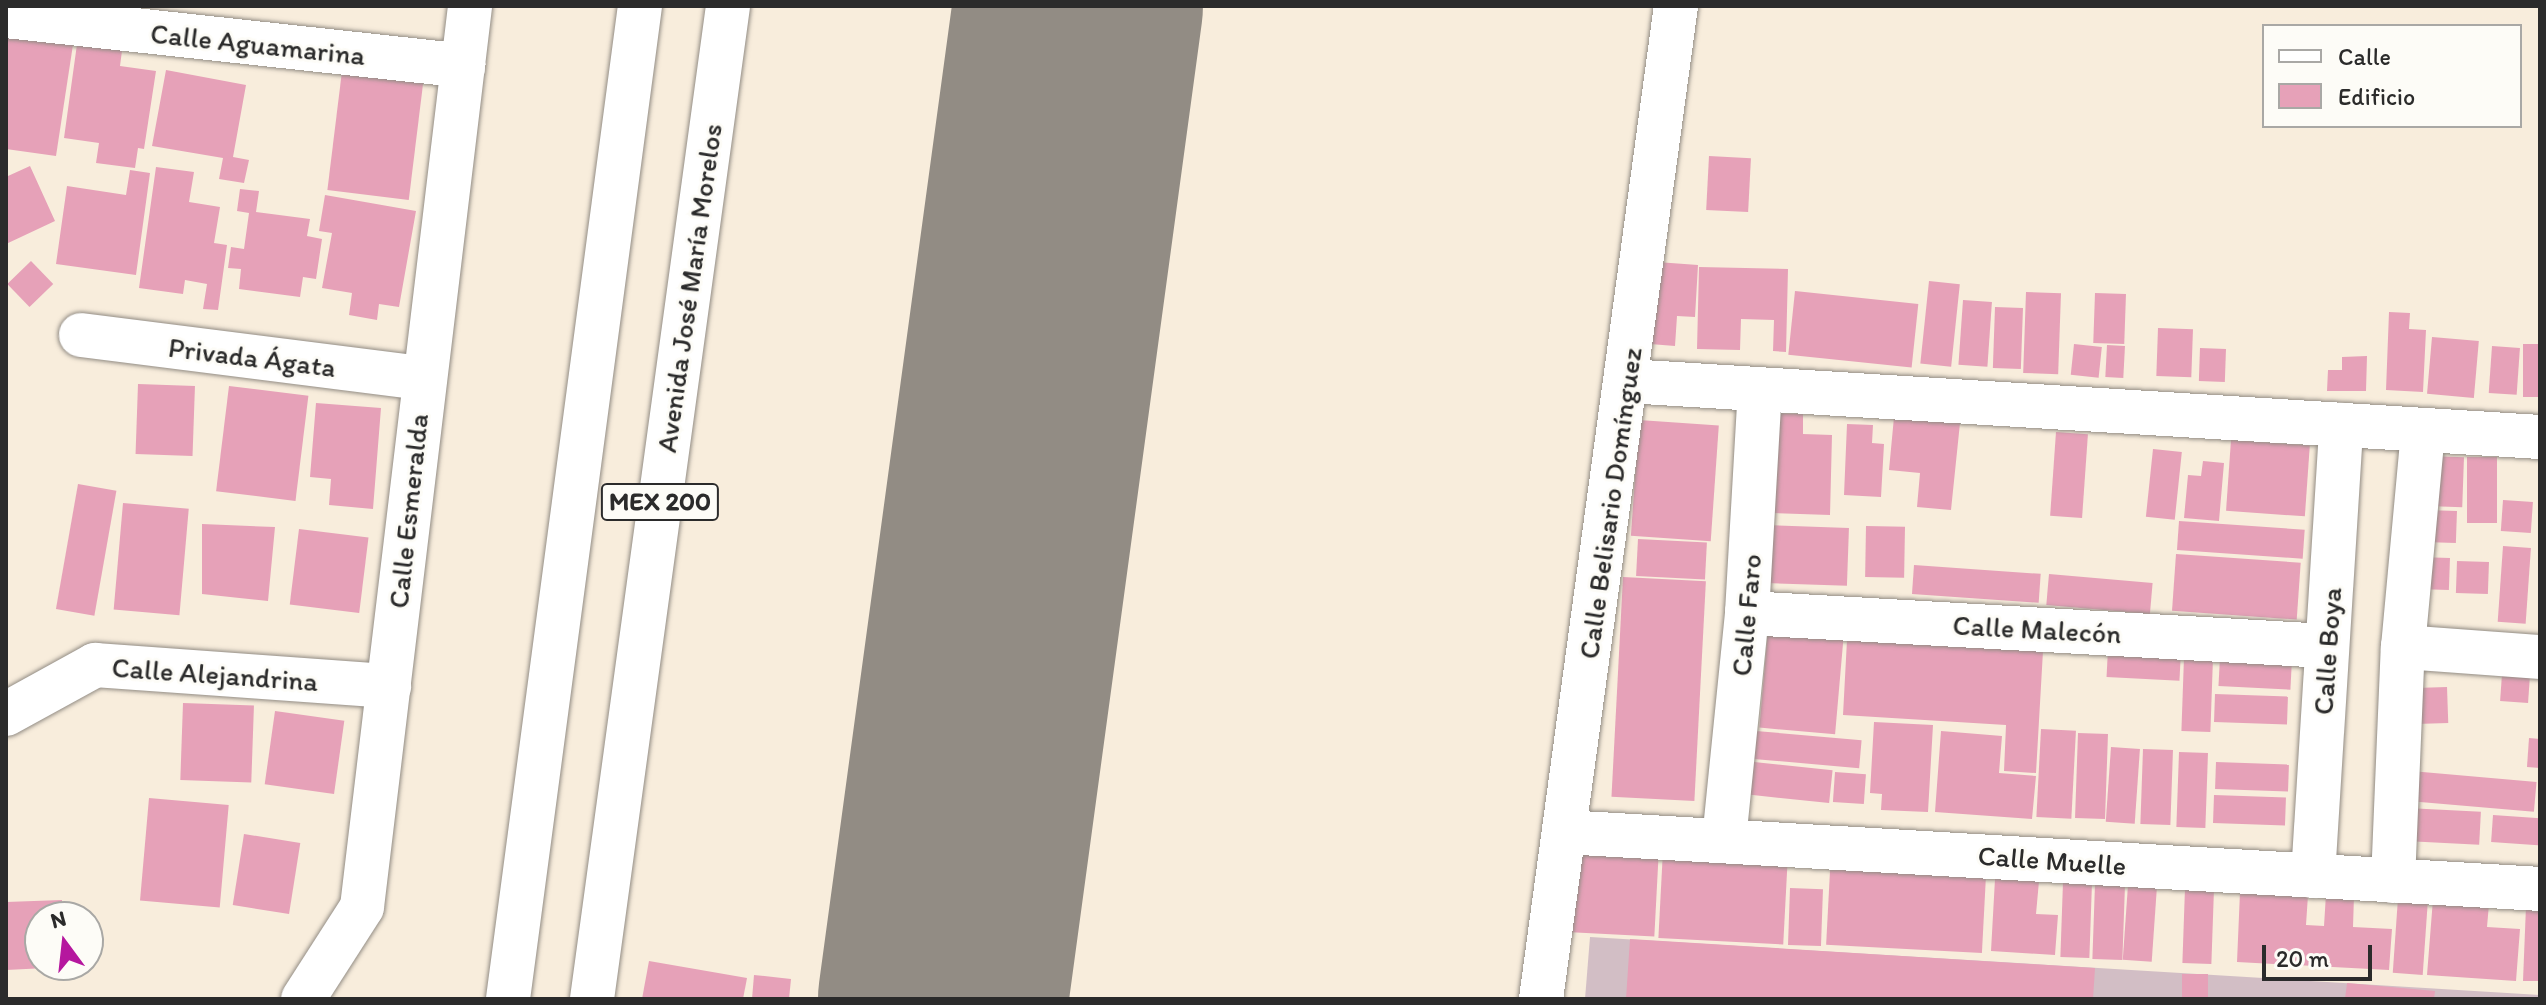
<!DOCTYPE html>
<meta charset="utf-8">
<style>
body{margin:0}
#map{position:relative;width:2546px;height:1005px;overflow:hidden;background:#f8eddc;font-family:Itim,sans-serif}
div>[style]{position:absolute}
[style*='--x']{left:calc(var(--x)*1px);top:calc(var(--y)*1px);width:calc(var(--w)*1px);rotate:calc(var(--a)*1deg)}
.industrial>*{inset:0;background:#d2bec5}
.runway>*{height:250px;margin:-125px;padding:0 125px;transform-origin:125px;border-radius:125px;background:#928c84}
.building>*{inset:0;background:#e6a1b8;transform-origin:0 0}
.roads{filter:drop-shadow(0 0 2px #928c84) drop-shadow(0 0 2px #928c84)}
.minor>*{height:44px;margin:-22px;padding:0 22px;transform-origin:22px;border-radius:22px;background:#fff}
.highway>*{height:44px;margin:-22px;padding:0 22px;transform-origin:22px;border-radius:22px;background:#fff}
span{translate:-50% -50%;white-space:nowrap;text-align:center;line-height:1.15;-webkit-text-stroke:6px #fdfcf7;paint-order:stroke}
.shield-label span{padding:2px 6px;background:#fdfcf7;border:2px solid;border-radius:6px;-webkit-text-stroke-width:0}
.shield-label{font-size:26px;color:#2b2b2b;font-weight:700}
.street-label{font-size:28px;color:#2b2b2b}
.frame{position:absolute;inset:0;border:8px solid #2b2b2b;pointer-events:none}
.legend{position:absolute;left:2262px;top:24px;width:260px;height:104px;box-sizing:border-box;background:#fdfcf7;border:2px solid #a9a8a5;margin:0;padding:10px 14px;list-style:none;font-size:24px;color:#2b2b2b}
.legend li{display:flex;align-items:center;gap:16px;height:40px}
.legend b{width:40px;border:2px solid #a9a8a5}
.north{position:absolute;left:24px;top:901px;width:80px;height:80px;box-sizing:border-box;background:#fdfcf7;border:2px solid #a9a8a5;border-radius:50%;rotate:345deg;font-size:22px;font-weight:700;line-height:32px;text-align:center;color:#2b2b2b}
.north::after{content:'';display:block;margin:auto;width:28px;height:36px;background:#b5179e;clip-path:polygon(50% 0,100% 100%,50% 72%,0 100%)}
.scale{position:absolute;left:2262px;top:945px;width:110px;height:36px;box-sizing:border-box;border:4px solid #2b2b2b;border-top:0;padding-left:10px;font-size:24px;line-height:28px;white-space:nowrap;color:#2b2b2b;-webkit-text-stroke:6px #fdfcf7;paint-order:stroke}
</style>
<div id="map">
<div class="industrial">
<i style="clip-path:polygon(1590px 937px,2540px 995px,2540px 999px,1585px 999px)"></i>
</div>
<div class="runway">
<i style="--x:943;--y:999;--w:1002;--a:-82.26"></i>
</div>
<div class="building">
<i style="clip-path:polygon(6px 29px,74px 38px,56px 156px,6px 149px)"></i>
<i style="clip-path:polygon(78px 37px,123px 43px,120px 66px,156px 71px,144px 149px,138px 148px,135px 168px,96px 163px,99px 143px,64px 138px)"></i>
<i style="clip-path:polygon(166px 70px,246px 85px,233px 157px,249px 160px,244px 183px,219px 179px,223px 158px,152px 146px)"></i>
<i style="left:342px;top:71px;width:82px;height:120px;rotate:7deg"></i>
<i style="left:1709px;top:156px;width:42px;height:54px;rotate:3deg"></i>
<i style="clip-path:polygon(30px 166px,55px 221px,6px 244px,6px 171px,8px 176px)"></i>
<i style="clip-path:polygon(156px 167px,194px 172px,189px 202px,220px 207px,214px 243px,227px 245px,218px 310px,203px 309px,207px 284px,185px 280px,183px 294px,139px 288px)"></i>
<i style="clip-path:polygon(130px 170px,150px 173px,136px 275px,56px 264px,67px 186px,126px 195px)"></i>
<i style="clip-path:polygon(240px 189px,259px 191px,256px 212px,310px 219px,307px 236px,322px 239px,316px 279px,303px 277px,300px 297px,239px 289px,241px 269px,228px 268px,231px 247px,244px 249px,249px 213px,237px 211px)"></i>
<i style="clip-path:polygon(325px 195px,416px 211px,399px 307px,379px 304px,377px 320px,349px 315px,352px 293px,322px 288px,332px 233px,319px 231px)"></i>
<i style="left:31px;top:261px;width:32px;height:33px;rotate:46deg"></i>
<i style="clip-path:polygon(1657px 262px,1698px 265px,1695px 317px,1677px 316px,1675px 346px,1650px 344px)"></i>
<i style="clip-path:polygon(1699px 267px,1788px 269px,1786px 352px,1773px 351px,1774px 320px,1741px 319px,1740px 350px,1697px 349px)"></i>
<i style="left:1929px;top:281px;width:31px;height:83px;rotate:6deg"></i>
<i style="left:1795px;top:291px;width:124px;height:64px;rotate:6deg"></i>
<i style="left:2026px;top:292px;width:35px;height:81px;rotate:2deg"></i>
<i style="left:2095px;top:293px;width:31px;height:50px;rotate:2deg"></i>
<i style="left:1963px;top:300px;width:29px;height:65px;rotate:4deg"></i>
<i style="left:1995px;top:307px;width:28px;height:61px;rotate:2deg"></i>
<i style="clip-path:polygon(2389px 312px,2410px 313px,2409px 329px,2426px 330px,2423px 392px,2386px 390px)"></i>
<i style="left:2158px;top:328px;width:35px;height:48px;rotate:2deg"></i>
<i style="left:2432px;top:337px;width:47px;height:57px;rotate:5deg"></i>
<i style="left:2074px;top:344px;width:28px;height:31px;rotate:6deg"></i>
<i style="left:2523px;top:344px;width:17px;height:53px"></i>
<i style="left:2107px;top:345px;width:18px;height:32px;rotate:3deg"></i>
<i style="left:2492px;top:346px;width:28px;height:47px;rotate:4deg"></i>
<i style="left:2200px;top:348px;width:26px;height:33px;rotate:2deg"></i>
<i style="clip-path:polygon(2367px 356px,2366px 391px,2327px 391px,2328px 370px,2342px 370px,2342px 357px)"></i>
<i style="left:138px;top:384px;width:57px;height:70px;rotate:2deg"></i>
<i style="left:229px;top:386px;width:80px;height:106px;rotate:7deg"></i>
<i style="clip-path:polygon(316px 403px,381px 408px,373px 509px,329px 505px,331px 479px,310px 477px)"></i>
<i style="clip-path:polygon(1773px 413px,1803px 414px,1803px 434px,1832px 435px,1830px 515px,1770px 513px)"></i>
<i style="clip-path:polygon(1894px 417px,1960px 423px,1951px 510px,1917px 507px,1920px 473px,1889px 470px)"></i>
<i style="left:1639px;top:420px;width:80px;height:116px;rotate:4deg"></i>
<i style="clip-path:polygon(1847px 424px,1873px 425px,1872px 443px,1884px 444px,1881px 497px,1844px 495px)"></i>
<i style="left:2056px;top:432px;width:32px;height:84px;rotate:4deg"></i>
<i style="left:2231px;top:440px;width:79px;height:71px;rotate:4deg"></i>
<i style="left:2153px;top:449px;width:29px;height:68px;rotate:6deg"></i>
<i style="left:2429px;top:456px;width:35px;height:50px;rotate:2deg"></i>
<i style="left:2467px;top:457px;width:30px;height:66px"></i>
<i style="clip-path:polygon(2203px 461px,2224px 463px,2219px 521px,2184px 518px,2188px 475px,2201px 476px)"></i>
<i style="left:78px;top:484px;width:39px;height:127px;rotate:10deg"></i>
<i style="left:2503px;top:500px;width:30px;height:31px;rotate:4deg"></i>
<i style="left:123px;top:503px;width:66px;height:107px;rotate:5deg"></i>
<i style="left:2425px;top:510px;width:32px;height:32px;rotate:2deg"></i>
<i style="left:2179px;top:521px;width:126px;height:29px;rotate:4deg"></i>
<i style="clip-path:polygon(202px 524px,275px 527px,268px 601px,202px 594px)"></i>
<i style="left:1766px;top:525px;width:83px;height:58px;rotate:2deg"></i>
<i style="left:1866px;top:526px;width:39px;height:51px;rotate:1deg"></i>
<i style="left:299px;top:529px;width:70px;height:76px;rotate:7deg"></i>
<i style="left:1638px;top:539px;width:69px;height:37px;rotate:3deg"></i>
<i style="left:2503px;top:546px;width:28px;height:76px;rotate:4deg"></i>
<i style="left:2176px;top:554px;width:125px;height:57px;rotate:4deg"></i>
<i style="left:2418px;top:557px;width:32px;height:32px;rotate:2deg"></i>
<i style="left:2457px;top:561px;width:32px;height:32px;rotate:2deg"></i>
<i style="left:1914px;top:565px;width:127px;height:29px;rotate:4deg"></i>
<i style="left:2049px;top:574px;width:104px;height:31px;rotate:5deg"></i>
<i style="left:1623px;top:577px;width:83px;height:220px;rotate:3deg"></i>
<i style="left:1768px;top:629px;width:76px;height:99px;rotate:5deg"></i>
<i style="clip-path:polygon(1847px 640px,2043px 651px,2036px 773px,2004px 771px,2006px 725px,1843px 715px)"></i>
<i style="left:2108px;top:649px;width:73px;height:28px;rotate:3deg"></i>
<i style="left:2184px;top:657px;width:29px;height:74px;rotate:2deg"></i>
<i style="left:2220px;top:657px;width:72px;height:29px;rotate:3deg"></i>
<i style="left:2502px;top:674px;width:28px;height:27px;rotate:4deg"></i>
<i style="left:2447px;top:687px;width:36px;height:32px;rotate:88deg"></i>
<i style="left:2215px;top:694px;width:73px;height:28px;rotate:2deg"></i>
<i style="left:183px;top:703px;width:71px;height:77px;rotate:2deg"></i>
<i style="left:275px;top:711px;width:70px;height:74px;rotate:8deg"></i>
<i style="clip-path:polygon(1874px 722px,1933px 725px,1928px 812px,1881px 810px,1882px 794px,1870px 793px)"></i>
<i style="left:2041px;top:729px;width:35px;height:88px;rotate:3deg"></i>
<i style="left:1756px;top:731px;width:106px;height:28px;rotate:5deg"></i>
<i style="clip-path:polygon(1941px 731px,2002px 736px,1999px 773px,2036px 776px,2032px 819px,1935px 812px)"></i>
<i style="left:2078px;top:733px;width:30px;height:85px;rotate:2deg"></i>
<i style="clip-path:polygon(2529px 738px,2540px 739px,2540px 768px,2527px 767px)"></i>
<i style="left:2111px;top:747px;width:29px;height:75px;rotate:4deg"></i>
<i style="left:2143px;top:749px;width:30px;height:75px;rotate:2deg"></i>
<i style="left:2179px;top:752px;width:29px;height:75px;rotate:2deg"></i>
<i style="left:1754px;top:762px;width:79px;height:33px;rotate:6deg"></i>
<i style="left:2216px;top:762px;width:73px;height:27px;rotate:2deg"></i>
<i style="left:2411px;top:771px;width:126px;height:30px;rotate:5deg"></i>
<i style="left:1835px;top:772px;width:31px;height:30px;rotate:4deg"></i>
<i style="left:2214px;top:795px;width:72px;height:28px;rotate:2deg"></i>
<i style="left:149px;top:798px;width:80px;height:103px;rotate:5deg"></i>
<i style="left:2407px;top:808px;width:74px;height:33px;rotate:3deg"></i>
<i style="left:2493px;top:815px;width:47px;height:27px;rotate:4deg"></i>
<i style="left:244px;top:834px;width:57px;height:72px;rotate:9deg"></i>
<i style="left:1571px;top:845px;width:88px;height:87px;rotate:3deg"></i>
<i style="left:1663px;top:850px;width:125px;height:88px;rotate:3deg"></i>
<i style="left:1831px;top:852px;width:156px;height:93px;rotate:3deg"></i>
<i style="clip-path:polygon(1995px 879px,2039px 881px,2036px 914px,2058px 915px,2055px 955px,1991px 951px)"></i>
<i style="left:2063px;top:882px;width:29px;height:75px;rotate:2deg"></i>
<i style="left:2095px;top:884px;width:30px;height:75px;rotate:2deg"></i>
<i style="left:2128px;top:885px;width:29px;height:75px;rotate:4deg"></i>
<i style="left:1790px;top:888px;width:33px;height:57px;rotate:2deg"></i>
<i style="left:2185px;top:888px;width:29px;height:75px;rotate:2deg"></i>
<i style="clip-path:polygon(2240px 892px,2308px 895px,2306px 925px,2324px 926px,2326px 894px,2354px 896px,2353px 927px,2392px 929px,2389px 970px,2237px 962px)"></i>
<i style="left:2398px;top:898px;width:30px;height:75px;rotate:4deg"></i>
<i style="clip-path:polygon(2433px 899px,2489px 904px,2487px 927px,2520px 929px,2516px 981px,2427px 975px)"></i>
<i style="clip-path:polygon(62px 900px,63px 917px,40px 917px,40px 965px,66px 967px,6px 970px,6px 902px)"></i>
<i style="clip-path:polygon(2526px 906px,2540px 906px,2540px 981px,2523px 981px)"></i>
<i style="clip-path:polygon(1630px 939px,2095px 968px,2093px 999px,1626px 999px)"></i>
<i style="clip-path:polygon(649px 961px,747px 978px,743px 999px,642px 999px)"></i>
<i style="left:2182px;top:974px;width:26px;height:25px"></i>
<i style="clip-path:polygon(754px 975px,791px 979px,789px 999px,752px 999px)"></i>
<i style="clip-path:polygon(2347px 983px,2435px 991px,2434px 999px,2345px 999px)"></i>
</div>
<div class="roads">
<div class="minor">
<i style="--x:6;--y:16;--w:460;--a:6.2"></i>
<i style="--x:81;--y:335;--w:345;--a:7.2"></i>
<i style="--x:1627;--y:381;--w:915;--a:3.51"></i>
<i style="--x:1747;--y:613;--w:581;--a:3.26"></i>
<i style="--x:2403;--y:647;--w:137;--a:4.2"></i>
<i style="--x:6;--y:714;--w:102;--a:-28.8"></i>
<i style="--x:95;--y:665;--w:295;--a:4.1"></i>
<i style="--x:1564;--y:832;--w:978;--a:3.34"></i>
<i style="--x:1724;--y:840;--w:228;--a:-84.2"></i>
<i style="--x:1747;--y:613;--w:224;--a:-86.7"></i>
<i style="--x:2313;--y:876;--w:452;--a:-86.4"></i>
<i style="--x:2393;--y:881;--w:234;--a:-87.6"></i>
<i style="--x:2403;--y:647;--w:218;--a:-84.7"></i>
<i style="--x:303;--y:999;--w:109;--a:-57.3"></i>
<i style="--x:362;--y:907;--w:907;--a:-83.16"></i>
<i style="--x:1541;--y:999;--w:1002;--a:-82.26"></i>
</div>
<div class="highway">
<i style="--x:508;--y:999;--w:1002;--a:-82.43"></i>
<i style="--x:592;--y:999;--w:1002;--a:-82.2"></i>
</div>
</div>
<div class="shield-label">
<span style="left:660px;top:502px">MEX 200</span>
</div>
<div class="street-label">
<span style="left:258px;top:44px;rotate:6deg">Calle Aguamarina</span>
<span style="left:689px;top:288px;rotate:-82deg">Avenida José María Morelos</span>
<span style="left:252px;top:357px;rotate:7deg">Privada Ágata</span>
<span style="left:1610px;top:503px;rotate:-82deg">Calle Belisario Domínguez</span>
<span style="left:408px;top:511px;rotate:-84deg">Calle Esmeralda</span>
<span style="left:1746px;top:615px;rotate:-85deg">Calle Faro</span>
<span style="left:2037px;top:629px;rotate:3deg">Calle Malecón</span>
<span style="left:2327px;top:651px;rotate:-86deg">Calle Boya</span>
<span style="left:215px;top:674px;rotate:4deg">Calle Alejandrina</span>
<span style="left:2052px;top:860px;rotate:4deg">Calle Muelle</span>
</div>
<div class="frame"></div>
<ul class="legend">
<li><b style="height:10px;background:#fff"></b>Calle</li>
<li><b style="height:22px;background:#e6a1b8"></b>Edificio</li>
</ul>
<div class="north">N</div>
<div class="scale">20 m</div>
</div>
